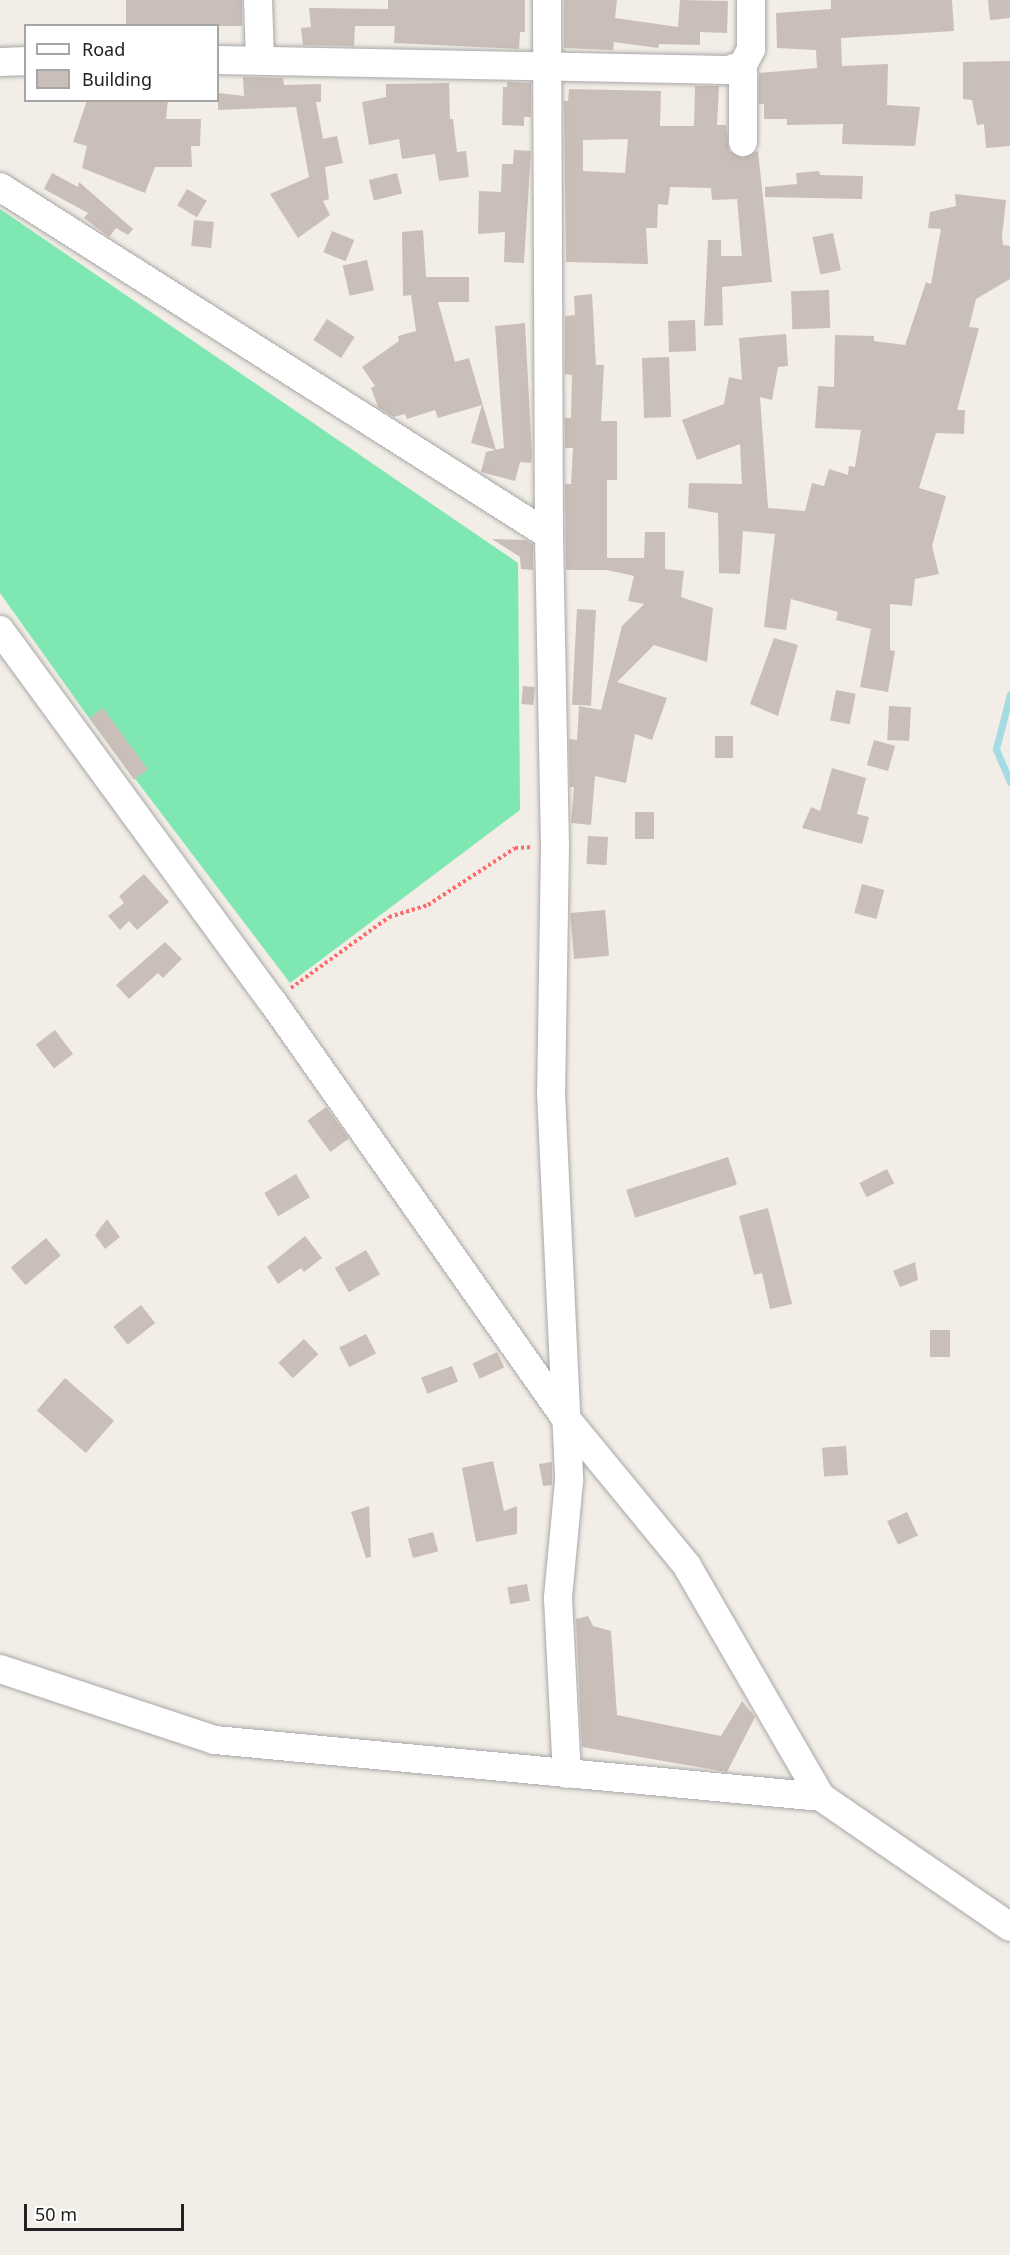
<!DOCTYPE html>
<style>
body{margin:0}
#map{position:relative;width:1010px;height:2255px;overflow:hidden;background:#f2ede6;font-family:"Noto Sans",sans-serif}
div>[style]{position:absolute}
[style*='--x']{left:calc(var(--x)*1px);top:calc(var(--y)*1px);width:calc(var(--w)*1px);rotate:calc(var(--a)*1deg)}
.pitch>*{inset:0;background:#7fe7b1}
.stream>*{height:7px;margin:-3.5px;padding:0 3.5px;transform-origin:3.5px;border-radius:3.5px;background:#a4dce3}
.building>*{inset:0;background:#cabeb9;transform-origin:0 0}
.path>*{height:4px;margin-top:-2px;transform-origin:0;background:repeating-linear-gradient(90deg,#ff6a6d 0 3px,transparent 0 6px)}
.roads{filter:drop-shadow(0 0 2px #a8a8a8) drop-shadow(0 0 2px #a8a8a8)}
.minor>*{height:28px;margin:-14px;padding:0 14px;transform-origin:14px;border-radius:14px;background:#fff}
span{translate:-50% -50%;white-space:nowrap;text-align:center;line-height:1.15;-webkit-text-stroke:4.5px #fff;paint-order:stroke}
.legend{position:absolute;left:24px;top:24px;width:195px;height:78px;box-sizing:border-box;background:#fff;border:2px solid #a6a6a6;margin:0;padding:8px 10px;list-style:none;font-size:18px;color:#212121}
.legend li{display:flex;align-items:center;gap:12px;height:30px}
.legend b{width:30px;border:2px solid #a6a6a6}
.scale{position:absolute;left:24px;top:2204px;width:160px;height:27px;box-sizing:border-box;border:3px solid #212121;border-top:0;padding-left:8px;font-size:18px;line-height:21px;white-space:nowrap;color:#212121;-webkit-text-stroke:4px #fff;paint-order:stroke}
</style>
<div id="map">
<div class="pitch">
<i style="clip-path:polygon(0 209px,518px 563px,520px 810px,290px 983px,89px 718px,0 593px)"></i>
</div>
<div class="stream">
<i style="--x:1010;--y:694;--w:57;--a:104.3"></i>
<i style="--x:996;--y:749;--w:36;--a:67"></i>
</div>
<div class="building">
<i style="left:126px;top:0;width:116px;height:26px"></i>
<i style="clip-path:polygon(388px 0,525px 0,525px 32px,520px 32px,519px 49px,394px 43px,395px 26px,355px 26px,354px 46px,303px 45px,301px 28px,311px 27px,309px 8px,388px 9px)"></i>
<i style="clip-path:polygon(564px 0,617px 0,615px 18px,678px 27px,680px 0,728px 1px,727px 33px,700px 32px,700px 45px,659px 44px,658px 48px,614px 42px,613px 50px,564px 48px)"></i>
<i style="clip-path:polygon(831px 0,952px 0,954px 31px,841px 38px,842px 66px,888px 64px,887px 105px,920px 107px,915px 146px,842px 144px,843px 124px,787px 125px,787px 119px,764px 119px,764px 104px,759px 104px,759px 73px,817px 68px,816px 50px,777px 48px,776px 13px,831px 9px)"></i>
<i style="clip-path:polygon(988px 0,1010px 0,1010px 18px,990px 20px)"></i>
<i style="clip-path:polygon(1010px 61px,1010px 146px,986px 148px,984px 124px,977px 125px,972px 100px,963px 99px,963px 62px)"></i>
<i style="clip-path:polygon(243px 77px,283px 78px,284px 85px,321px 84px,321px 102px,316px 102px,323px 139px,337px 136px,343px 163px,325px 167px,329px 199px,323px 201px,330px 215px,298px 238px,270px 194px,309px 177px,296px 107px,218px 110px,218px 93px,244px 96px)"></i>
<i style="clip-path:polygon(507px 82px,531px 83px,531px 117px,524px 117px,524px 126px,502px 125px,503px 87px,507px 87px)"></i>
<i style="clip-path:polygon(449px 83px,450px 119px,453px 119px,457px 152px,466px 151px,469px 177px,439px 181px,435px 154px,402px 159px,399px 139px,369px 145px,362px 102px,386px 97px,386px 84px)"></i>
<i style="clip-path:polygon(evenodd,695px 86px,719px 86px,717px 125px,726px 125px,729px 151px,742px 158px,758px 151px,772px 282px,722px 287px,723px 325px,704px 326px,708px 240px,721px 240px,721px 256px,742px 256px,737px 199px,712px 200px,711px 188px,670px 187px,668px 205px,658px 204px,657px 228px,646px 228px,648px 264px,566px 262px,564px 101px,568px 101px,569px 89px,661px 91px,660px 126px,694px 126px,695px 86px,628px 139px,625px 173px,583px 171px,583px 140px,628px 139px)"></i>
<i style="clip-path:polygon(87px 100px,168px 100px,166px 119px,201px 119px,200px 146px,191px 146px,192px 167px,155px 167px,145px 193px,82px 168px,87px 146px,73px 142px)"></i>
<i style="clip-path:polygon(514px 150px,531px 151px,524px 263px,504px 262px,505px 232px,478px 234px,479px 191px,501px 192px,502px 164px,513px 164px)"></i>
<i style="clip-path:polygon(819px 171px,820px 175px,863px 176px,862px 199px,765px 197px,765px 187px,797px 184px,796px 173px)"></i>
<i style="clip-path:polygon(52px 173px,78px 187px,79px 182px,133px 229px,128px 235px,116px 228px,109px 237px,84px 218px,88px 213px,44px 189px)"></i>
<i style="left:397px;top:173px;width:21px;height:29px;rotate:76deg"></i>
<i style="left:187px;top:189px;width:23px;height:19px;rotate:31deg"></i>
<i style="clip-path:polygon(955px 194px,1006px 200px,1002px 236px,1003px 245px,1010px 246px,1010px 279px,976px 299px,969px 327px,979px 328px,957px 410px,965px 410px,964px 434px,936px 433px,919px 488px,946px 496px,932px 546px,939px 574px,915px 579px,912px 606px,890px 604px,890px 650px,895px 651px,888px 692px,860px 687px,871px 629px,836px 620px,838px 612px,791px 599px,786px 630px,764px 627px,775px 534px,743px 531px,740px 574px,719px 573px,718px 513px,688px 508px,689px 483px,742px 484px,740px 444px,697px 460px,682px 420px,724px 404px,729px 377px,742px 380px,739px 338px,786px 334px,788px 366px,778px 367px,772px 400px,760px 397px,768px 508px,805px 511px,812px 483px,824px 486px,829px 469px,848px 475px,849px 466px,855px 467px,861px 430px,815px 428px,818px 386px,834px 387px,835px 335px,874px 336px,874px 341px,905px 345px,926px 282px,931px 284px,941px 229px,928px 228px,930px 212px,956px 206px)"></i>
<i style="left:194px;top:220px;width:20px;height:26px;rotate:6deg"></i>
<i style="clip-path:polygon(423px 230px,426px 277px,469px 277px,469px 302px,438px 302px,455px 362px,469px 358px,496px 450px,471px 443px,482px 405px,438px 418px,435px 410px,407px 419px,405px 414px,393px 417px,378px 407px,371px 388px,375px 386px,362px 367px,399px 341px,398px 336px,416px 331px,411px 295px,403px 296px,402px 232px)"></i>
<i style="left:332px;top:231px;width:24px;height:23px;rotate:22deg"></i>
<i style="left:833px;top:233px;width:38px;height:21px;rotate:78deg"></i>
<i style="left:367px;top:260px;width:31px;height:25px;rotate:77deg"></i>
<i style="left:829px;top:290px;width:38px;height:38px;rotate:88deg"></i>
<i style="clip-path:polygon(592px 294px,596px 365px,604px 365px,601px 421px,617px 421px,617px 480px,607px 480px,607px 558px,644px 558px,645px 532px,665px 532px,665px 569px,684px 571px,681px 597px,713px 608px,707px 662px,654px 645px,617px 682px,667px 698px,652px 740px,635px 734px,626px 783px,595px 776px,591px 825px,571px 823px,574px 787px,570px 787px,569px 739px,577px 740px,579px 706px,601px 710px,622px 626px,644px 604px,628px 601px,634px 576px,607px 570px,566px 570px,565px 484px,571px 484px,573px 448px,565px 448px,565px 418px,571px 418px,572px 375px,565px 374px,565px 316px,575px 315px,574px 296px)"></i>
<i style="left:327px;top:319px;width:33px;height:25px;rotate:33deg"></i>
<i style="left:695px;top:320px;width:31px;height:27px;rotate:88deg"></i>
<i style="clip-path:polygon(525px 323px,532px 455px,531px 463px,520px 462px,515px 481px,481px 472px,486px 452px,504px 448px,495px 326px)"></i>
<i style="left:669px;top:357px;width:60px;height:27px;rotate:88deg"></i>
<i style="clip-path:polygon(492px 539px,526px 540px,533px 544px,533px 570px,521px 569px,520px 557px)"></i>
<i style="left:577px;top:609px;width:19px;height:96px;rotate:3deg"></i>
<i style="clip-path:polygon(774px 638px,798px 645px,778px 716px,750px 704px)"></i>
<i style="left:523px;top:686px;width:12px;height:18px;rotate:5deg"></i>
<i style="left:836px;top:690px;width:20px;height:31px;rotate:11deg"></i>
<i style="left:889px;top:706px;width:22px;height:34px;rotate:3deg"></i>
<i style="left:103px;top:708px;width:76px;height:17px;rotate:54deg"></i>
<i style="left:733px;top:736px;width:22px;height:18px;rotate:90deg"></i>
<i style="left:874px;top:740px;width:22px;height:26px;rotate:16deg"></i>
<i style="clip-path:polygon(832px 768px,866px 778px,857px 814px,869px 817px,862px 844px,802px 828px,811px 807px,820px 811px)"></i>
<i style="left:635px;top:812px;width:19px;height:27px"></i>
<i style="left:588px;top:836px;width:20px;height:28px;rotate:3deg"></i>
<i style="clip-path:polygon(144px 874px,169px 902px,137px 930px,129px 921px,120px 930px,108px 916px,124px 903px,119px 896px)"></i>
<i style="left:862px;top:884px;width:23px;height:30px;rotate:15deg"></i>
<i style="left:605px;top:910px;width:46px;height:35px;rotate:85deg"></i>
<i style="clip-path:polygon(165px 942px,182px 959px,163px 978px,158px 973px,129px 999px,116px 985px)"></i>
<i style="left:55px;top:1030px;width:30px;height:24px;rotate:53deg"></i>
<i style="left:326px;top:1107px;width:39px;height:23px;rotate:54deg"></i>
<i style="left:728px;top:1157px;width:29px;height:107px;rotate:72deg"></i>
<i style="left:887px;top:1169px;width:16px;height:31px;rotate:63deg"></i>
<i style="left:296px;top:1174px;width:27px;height:37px;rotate:59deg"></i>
<i style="clip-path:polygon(768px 1208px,792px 1304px,770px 1309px,762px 1273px,754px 1275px,739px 1216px)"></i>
<i style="clip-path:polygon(107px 1219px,120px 1237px,105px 1249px,95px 1235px)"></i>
<i style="clip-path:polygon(305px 1236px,322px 1258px,304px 1272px,301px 1268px,278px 1284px,267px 1267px)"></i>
<i style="left:46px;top:1238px;width:23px;height:46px;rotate:50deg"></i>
<i style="left:366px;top:1250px;width:28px;height:36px;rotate:60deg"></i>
<i style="clip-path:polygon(915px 1262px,918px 1280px,900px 1287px,893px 1271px)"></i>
<i style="left:141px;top:1305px;width:23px;height:35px;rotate:52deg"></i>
<i style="left:930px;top:1330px;width:20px;height:27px"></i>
<i style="left:366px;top:1334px;width:22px;height:30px;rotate:63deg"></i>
<i style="left:304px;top:1339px;width:21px;height:35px;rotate:47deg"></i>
<i style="left:497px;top:1352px;width:17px;height:27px;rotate:65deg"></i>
<i style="left:452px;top:1366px;width:17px;height:33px;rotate:69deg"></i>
<i style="left:65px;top:1378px;width:65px;height:43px;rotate:41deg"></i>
<i style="left:846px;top:1446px;width:29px;height:24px;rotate:86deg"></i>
<i style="clip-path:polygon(493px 1461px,504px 1511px,517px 1506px,517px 1534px,476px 1542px,462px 1468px)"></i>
<i style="clip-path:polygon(552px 1462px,552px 1485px,543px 1486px,539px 1464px)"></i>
<i style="clip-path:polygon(369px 1506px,371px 1557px,366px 1558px,351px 1512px)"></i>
<i style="left:907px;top:1512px;width:26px;height:22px;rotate:65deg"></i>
<i style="left:433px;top:1532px;width:20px;height:26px;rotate:75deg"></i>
<i style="left:527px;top:1584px;width:17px;height:20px;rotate:80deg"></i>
<i style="clip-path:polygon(588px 1616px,593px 1626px,611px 1631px,617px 1715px,721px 1736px,742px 1701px,755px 1717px,727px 1772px,582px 1747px,576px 1619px)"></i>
</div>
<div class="path">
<i style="--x:291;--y:988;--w:121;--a:-35.9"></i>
<i style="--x:389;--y:917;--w:41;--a:-17.1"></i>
<i style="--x:428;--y:905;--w:104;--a:-33.2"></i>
<i style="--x:515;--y:848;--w:18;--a:-3"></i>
</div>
<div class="roads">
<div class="minor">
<i style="--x:258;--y:0;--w:59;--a:88.1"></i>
<i style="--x:547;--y:0;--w:535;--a:89.79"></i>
<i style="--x:549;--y:535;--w:310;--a:88.9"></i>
<i style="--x:555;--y:845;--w:248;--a:90.9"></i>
<i style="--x:551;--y:1093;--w:388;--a:87.3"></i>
<i style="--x:569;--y:1481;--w:118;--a:95.4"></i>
<i style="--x:558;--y:1598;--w:176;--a:87.1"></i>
<i style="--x:218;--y:60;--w:510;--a:1.12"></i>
<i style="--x:728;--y:70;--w:16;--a:-18"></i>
<i style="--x:743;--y:65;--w:18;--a:-63"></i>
<i style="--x:751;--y:49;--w:49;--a:-90"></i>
<i style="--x:0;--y:62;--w:26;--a:-2"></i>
<i style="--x:743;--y:65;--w:77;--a:90"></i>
<i style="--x:0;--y:187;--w:650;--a:32.37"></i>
<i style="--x:0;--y:630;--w:460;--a:53.8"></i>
<i style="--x:272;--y:1001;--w:507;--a:54.87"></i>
<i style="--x:564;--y:1416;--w:194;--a:50.6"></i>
<i style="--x:687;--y:1566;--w:267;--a:59.9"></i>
<i style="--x:821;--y:1797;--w:229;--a:34.5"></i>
<i style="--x:0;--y:1669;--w:226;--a:18.3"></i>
<i style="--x:215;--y:1740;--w:609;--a:5.37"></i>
</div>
</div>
<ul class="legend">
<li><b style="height:8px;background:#fff"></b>Road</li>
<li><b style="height:16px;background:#cabeb9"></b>Building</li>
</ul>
<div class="scale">50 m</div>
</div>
